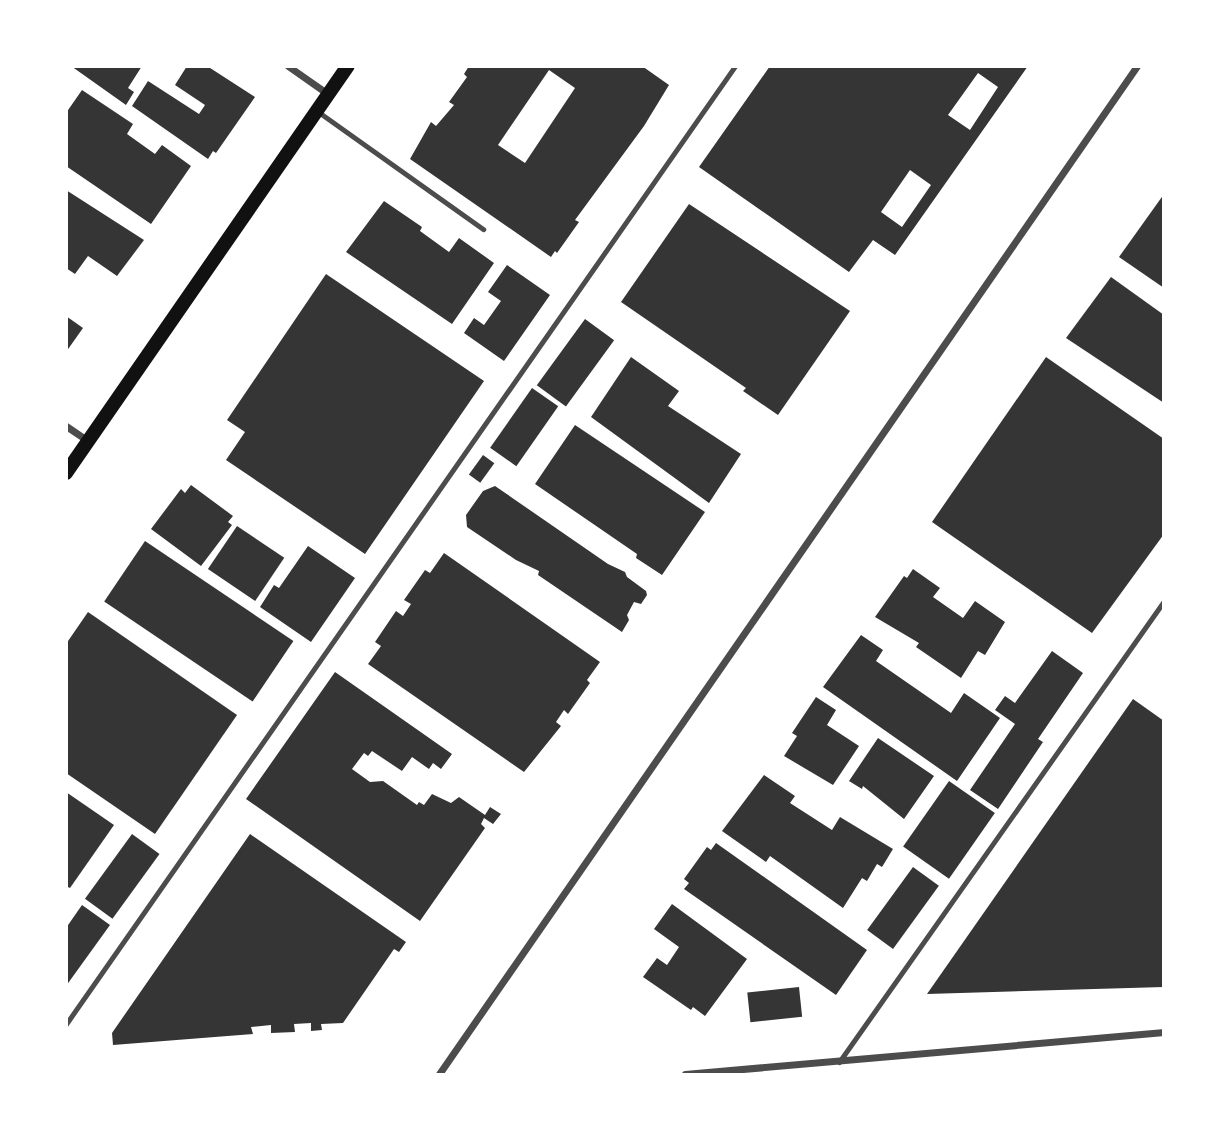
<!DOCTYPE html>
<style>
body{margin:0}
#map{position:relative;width:1230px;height:1141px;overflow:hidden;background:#fff;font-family:"Libre Baskerville",serif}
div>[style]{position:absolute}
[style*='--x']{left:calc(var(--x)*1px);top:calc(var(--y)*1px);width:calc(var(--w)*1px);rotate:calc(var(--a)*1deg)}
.building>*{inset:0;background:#353535;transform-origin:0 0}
.service>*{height:5px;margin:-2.5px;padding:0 2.5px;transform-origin:2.5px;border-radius:2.5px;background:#4c4c4c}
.minor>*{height:7px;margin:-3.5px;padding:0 3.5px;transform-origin:3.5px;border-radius:3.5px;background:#4c4c4c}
.secondary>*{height:14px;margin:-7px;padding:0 7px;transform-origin:7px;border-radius:7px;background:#111}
span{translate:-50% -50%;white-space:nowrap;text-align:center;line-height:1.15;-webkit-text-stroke:7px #fff;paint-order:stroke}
.frame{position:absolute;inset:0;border:68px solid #fff;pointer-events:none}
</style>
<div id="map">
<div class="building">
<i style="clip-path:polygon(71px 66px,142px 66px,128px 88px,134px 92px,126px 105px)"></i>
<i style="clip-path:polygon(187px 66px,207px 66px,255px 97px,216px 153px,213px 151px,208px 159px,132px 106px,148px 81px,199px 114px,205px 105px,175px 85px)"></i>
<i style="clip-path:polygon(evenodd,469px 66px,642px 66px,669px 85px,644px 126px,575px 220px,579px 222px,557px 253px,555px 251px,551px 257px,410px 159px,431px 122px,436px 126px,454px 105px,449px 102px,467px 77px,464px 74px,469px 66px,549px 70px,575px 88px,525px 163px,498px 145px,549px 70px)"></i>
<i style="clip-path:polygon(evenodd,770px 66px,1028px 66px,895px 255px,873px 240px,849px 272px,699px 167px,770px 66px,978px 73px,998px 87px,970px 130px,948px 115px,978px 73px,770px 66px,910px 170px,931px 185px,902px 227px,881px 212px,910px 170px)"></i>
<i style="clip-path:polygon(82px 90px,133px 124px,127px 134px,155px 154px,162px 145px,191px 166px,151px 224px,66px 166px,66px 113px)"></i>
<i style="clip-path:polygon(66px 190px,144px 240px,117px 276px,88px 256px,75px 274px,66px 268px)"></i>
<i style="clip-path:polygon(1164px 194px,1164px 288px,1119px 257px)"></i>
<i style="clip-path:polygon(384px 201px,422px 227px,420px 231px,449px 252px,459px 238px,494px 263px,452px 324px,346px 252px)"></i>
<i style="clip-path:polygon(689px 204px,850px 311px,778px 415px,743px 391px,746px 388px,621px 302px)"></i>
<i style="clip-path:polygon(507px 265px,550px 295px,504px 361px,464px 333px,474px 318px,484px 325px,501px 301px,488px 292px)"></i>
<i style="clip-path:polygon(326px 274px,484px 381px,365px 554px,226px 460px,245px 432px,227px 420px)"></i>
<i style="clip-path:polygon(1111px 277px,1164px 315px,1164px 403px,1066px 338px)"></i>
<i style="clip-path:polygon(66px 316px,83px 328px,66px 352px)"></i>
<i style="left:585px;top:319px;width:36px;height:82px;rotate:36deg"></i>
<i style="clip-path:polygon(631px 357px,679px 391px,668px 406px,741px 454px,709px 503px,591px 417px)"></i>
<i style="clip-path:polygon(1046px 357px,1164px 439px,1164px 534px,1092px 633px,932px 522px)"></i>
<i style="left:532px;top:388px;width:32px;height:73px;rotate:35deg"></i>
<i style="clip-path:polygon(575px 425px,705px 512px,662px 575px,636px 558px,637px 554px,535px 484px)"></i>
<i style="left:483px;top:455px;width:14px;height:24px;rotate:36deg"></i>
<i style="clip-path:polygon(191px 485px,233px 516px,228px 522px,232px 525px,201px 566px,151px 529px,181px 489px,185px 493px)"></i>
<i style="clip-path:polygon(495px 486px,608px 564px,625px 572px,627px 577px,646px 591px,647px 595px,641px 604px,634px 602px,627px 615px,629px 620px,622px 632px,538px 575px,539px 571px,516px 560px,467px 527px,466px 515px,483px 491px)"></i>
<i style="left:237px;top:526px;width:57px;height:52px;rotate:34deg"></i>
<i style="left:145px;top:541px;width:179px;height:73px;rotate:34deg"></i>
<i style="clip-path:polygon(308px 546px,355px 578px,311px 642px,260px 607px,274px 585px,279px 588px)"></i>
<i style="clip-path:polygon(444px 553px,600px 662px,587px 680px,590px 683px,568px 714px,564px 710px,556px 722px,561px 726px,524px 772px,368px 664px,381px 646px,375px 642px,396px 611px,403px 616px,411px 604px,404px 600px,425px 570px,430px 573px)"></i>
<i style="clip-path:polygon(913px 569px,940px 588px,933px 597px,963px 618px,975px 601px,1005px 622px,985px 655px,978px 651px,961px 678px,916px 647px,919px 643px,875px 617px,904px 576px,907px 578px)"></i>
<i style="clip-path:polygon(88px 612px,237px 715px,155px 834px,66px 773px,66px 644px)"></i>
<i style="clip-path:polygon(861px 635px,883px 650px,876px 661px,951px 713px,964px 693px,1000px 718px,957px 781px,823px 687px)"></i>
<i style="clip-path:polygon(1052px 651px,1083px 673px,1038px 739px,1043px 742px,998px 809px,970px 790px,1015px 724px,995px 710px,1005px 696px,1015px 703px)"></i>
<i style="clip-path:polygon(335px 672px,452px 754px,441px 769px,433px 763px,429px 769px,412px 757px,402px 771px,372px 751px,368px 756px,364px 753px,352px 769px,370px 782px,383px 781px,417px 805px,419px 802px,424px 805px,432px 794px,451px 803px,459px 797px,485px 815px,490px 807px,501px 814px,493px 824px,484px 818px,481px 824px,485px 828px,420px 921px,246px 799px)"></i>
<i style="clip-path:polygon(816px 697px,836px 710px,827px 725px,859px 746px,833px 785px,784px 756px,797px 736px,792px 733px)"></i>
<i style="clip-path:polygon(1133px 699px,1164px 721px,1164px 987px,927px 994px)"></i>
<i style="clip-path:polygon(878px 738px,934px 776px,904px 819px,863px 786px,862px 789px,849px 781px)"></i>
<i style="clip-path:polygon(764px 775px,795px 796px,790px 803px,832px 830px,840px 817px,893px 849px,882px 867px,877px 864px,867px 881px,862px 878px,843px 908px,770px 856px,766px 862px,722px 831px)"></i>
<i style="left:949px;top:781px;width:56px;height:80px;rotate:35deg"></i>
<i style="clip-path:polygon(66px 792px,114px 825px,70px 888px,66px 886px)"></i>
<i style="left:132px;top:834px;width:34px;height:80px;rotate:36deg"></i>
<i style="clip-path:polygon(250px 834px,406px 942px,399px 952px,394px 949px,343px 1023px,321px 1024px,322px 1030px,311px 1031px,311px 1023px,294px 1024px,295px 1032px,271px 1033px,271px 1025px,251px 1027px,253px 1034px,113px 1045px,112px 1033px)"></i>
<i style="clip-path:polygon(716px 843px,867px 950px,836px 995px,684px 889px,689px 883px,684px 879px,707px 847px,711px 850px)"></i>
<i style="left:913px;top:867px;width:32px;height:78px;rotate:36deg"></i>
<i style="clip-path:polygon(672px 904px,747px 959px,705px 1016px,693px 1007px,691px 1010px,643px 977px,657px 958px,667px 965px,679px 947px,654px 929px)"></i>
<i style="clip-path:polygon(82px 905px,110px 925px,66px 986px,66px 928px)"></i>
<i style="left:799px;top:987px;width:30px;height:52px;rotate:84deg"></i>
</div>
<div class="service">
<i style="--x:317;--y:111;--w:204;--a:35.4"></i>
<i style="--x:66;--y:1024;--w:1168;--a:-55.07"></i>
<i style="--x:839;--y:1062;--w:564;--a:-54.82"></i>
</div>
<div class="minor">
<i style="--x:288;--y:66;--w:49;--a:35"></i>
<i style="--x:66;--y:426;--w:27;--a:34"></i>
<i style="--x:439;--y:1074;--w:1226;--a:-55.3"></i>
<i style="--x:685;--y:1074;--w:481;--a:-5"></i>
</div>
<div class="secondary">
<i style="--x:66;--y:473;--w:495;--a:-55.3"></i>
</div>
<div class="frame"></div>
</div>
